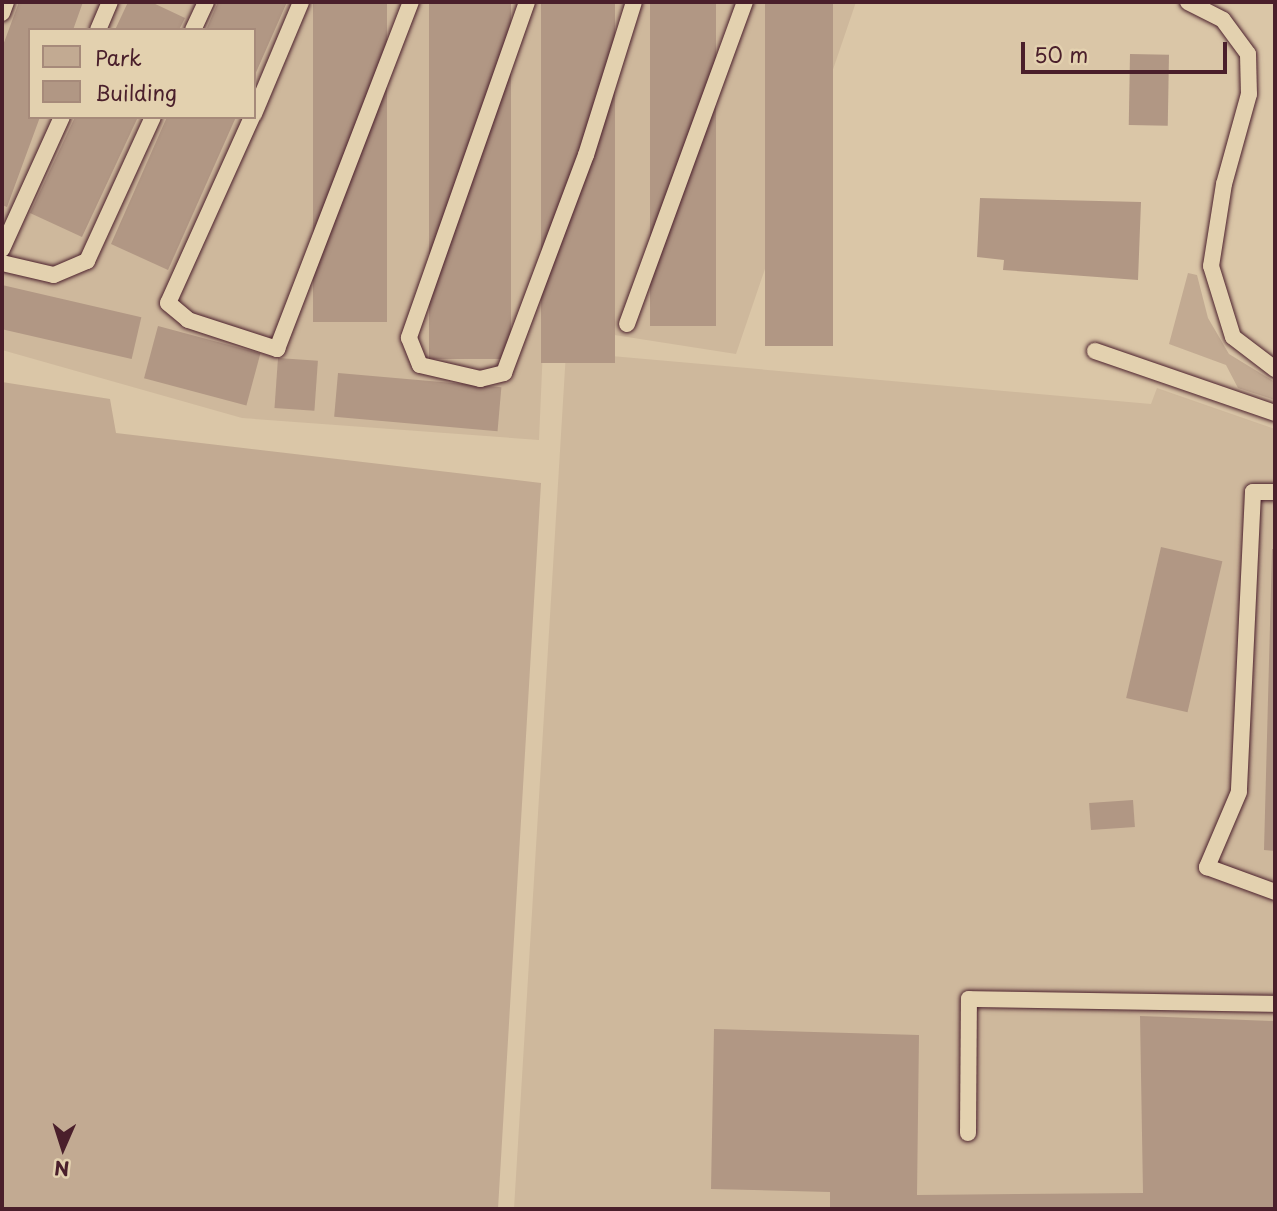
<!DOCTYPE html>
<style>
body{margin:0}
#map{position:relative;width:1277px;height:1211px;overflow:hidden;background:#dac6a7;font-family:"Playpen Sans",sans-serif}
div>[style]{position:absolute}
[style*='--x']{left:calc(var(--x)*1px);top:calc(var(--y)*1px);width:calc(var(--w)*1px);rotate:calc(var(--a)*1deg)}
.built>*{inset:0;background:#ceb89c}
.green>*{inset:0;background:#c2aa92}
.building>*{inset:0;background:#b19784;transform-origin:0 0}
.roads{filter:drop-shadow(0 0 2px #4a1f2b) drop-shadow(0 0 2px #4a1f2b)}
.service>*{height:16px;margin:-8px;padding:0 8px;transform-origin:8px;border-radius:8px;background:#e3d1af}
span{translate:-50% -50%;white-space:nowrap;text-align:center;line-height:1.15;-webkit-text-stroke:5px #e3d1af;paint-order:stroke}
.frame{position:absolute;inset:0;border:4px solid #4a1f2b;pointer-events:none}
.legend{position:absolute;left:28px;top:28px;width:228px;height:91px;box-sizing:border-box;background:#e3d1af;border:2px solid #a68a7a;margin:0;padding:9px 12px;list-style:none;font-size:21px;color:#4a1f2b}
.legend li{display:flex;align-items:center;gap:14px;height:35px}
.legend b{width:35px;border:2px solid #a68a7a}
.north{position:absolute;left:28px;top:1113px;width:70px;height:70px;-webkit-text-stroke:5px #e3d1af;paint-order:stroke;rotate:183deg;font-size:19px;font-weight:700;line-height:28px;text-align:center;color:#4a1f2b}
.north::after{content:'';display:block;margin:auto;width:24px;height:32px;background:#4a1f2b;clip-path:polygon(50% 0,100% 100%,50% 72%,0 100%)}
.scale{position:absolute;left:1021px;top:42px;width:206px;height:32px;box-sizing:border-box;border:4px solid #4a1f2b;border-top:0;padding-left:9px;font-size:21px;line-height:24px;white-space:nowrap;color:#4a1f2b;-webkit-text-stroke:5px #e3d1af;paint-order:stroke}
</style>
<div id="map">
<div class="built">
<i style="clip-path:polygon(evenodd,2px 2px,856px 2px,736px 354px,544px 324px,539px 440px,242px 418px,2px 350px,2px 2px,30px 30px,254px 30px,254px 117px,30px 117px,30px 30px)"></i>
<i style="clip-path:polygon(566px 352px,1151px 404px,1157px 388px,1275px 429px,1275px 1209px,514px 1209px)"></i>
</div>
<div class="green">
<i style="clip-path:polygon(1188px 273px,1197px 275px,1208px 318px,1229px 354px,1275px 382px,1275px 400px,1238px 388px,1226px 365px,1169px 344px)"></i>
<i style="clip-path:polygon(2px 382px,110px 399px,116px 433px,541px 483px,498px 1209px,2px 1209px)"></i>
</div>
<div class="building">
<i style="clip-path:polygon(19px 2px,83px 2px,73px 30px,30px 30px,30px 117px,40px 117px,7px 207px,2px 205px,2px 48px)"></i>
<i style="clip-path:polygon(128px 2px,151px 2px,185px 18px,179px 30px,115px 30px)"></i>
<i style="clip-path:polygon(218px 2px,287px 2px,254px 77px,254px 30px,206px 30px)"></i>
<i style="left:313px;top:2px;width:74px;height:320px"></i>
<i style="left:429px;top:2px;width:82px;height:357px"></i>
<i style="left:541px;top:2px;width:74px;height:361px"></i>
<i style="left:650px;top:2px;width:66px;height:324px"></i>
<i style="left:765px;top:2px;width:68px;height:344px"></i>
<i style="left:1130px;top:54px;width:39px;height:71px;rotate:1deg"></i>
<i style="clip-path:polygon(75px 117px,138px 117px,82px 237px,30px 213px)"></i>
<i style="clip-path:polygon(167px 117px,236px 117px,168px 270px,111px 244px)"></i>
<i style="clip-path:polygon(980px 198px,1141px 202px,1138px 280px,1003px 270px,1004px 260px,977px 257px)"></i>
<i style="left:2px;top:285px;width:143px;height:43px;rotate:13deg"></i>
<i style="left:158px;top:326px;width:106px;height:54px;rotate:15deg"></i>
<i style="left:278px;top:358px;width:40px;height:50px;rotate:4deg"></i>
<i style="left:338px;top:373px;width:164px;height:44px;rotate:5deg"></i>
<i style="left:1161px;top:547px;width:63px;height:155px;rotate:13deg"></i>
<i style="clip-path:polygon(1272px 549px,1275px 549px,1275px 851px,1264px 850px)"></i>
<i style="left:1133px;top:800px;width:27px;height:44px;rotate:86deg"></i>
<i style="clip-path:polygon(1140px 1016px,1275px 1021px,1275px 1209px,830px 1209px,830px 1192px,711px 1189px,714px 1029px,919px 1035px,917px 1195px,1143px 1193px)"></i>
</div>
<div class="roads">
<div class="service">
<i style="--x:527;--y:2;--w:356;--a:109.4"></i>
<i style="--x:409;--y:338;--w:29;--a:68"></i>
<i style="--x:420;--y:365;--w:62;--a:13.1"></i>
<i style="--x:480;--y:379;--w:25;--a:-14"></i>
<i style="--x:504;--y:373;--w:233;--a:-69.4"></i>
<i style="--x:586;--y:155;--w:160;--a:-72.6"></i>
<i style="--x:1188;--y:2;--w:39;--a:27"></i>
<i style="--x:1223;--y:20;--w:42;--a:53.7"></i>
<i style="--x:1248;--y:54;--w:40;--a:88.6"></i>
<i style="--x:1249;--y:94;--w:93;--a:105.5"></i>
<i style="--x:1224;--y:184;--w:83;--a:99"></i>
<i style="--x:1211;--y:266;--w:74;--a:72.8"></i>
<i style="--x:1233;--y:337;--w:53;--a:37.3"></i>
<i style="--x:2;--y:13;--w:12;--a:-70"></i>
<i style="--x:98;--y:30;--w:30;--a:-67"></i>
<i style="--x:193;--y:30;--w:31;--a:-65"></i>
<i style="--x:254;--y:114;--w:121;--a:-67.2"></i>
<i style="--x:252;--y:117;--w:204;--a:114.3"></i>
<i style="--x:168;--y:303;--w:26;--a:40"></i>
<i style="--x:188;--y:320;--w:94;--a:18"></i>
<i style="--x:277;--y:349;--w:372;--a:-68.9"></i>
<i style="--x:2;--y:249;--w:145;--a:-65.6"></i>
<i style="--x:2;--y:263;--w:53;--a:13"></i>
<i style="--x:54;--y:275;--w:36;--a:-23"></i>
<i style="--x:87;--y:261;--w:158;--a:-65.4"></i>
<i style="--x:627;--y:324;--w:343;--a:-69.9"></i>
<i style="--x:1095;--y:351;--w:190;--a:19"></i>
<i style="--x:1275;--y:492;--w:22;--a:180"></i>
<i style="--x:1253;--y:492;--w:300;--a:92.7"></i>
<i style="--x:1239;--y:792;--w:82;--a:113.1"></i>
<i style="--x:1207;--y:867;--w:72;--a:20.2"></i>
<i style="--x:968;--y:1133;--w:134;--a:-89.6"></i>
<i style="--x:969;--y:999;--w:306;--a:0.9"></i>
</div>
</div>
<div class="frame"></div>
<ul class="legend">
<li><b style="height:19px;background:#c2aa92"></b>Park</li>
<li><b style="height:19px;background:#b19784"></b>Building</li>
</ul>
<div class="north">N</div>
<div class="scale">50 m</div>
</div>
